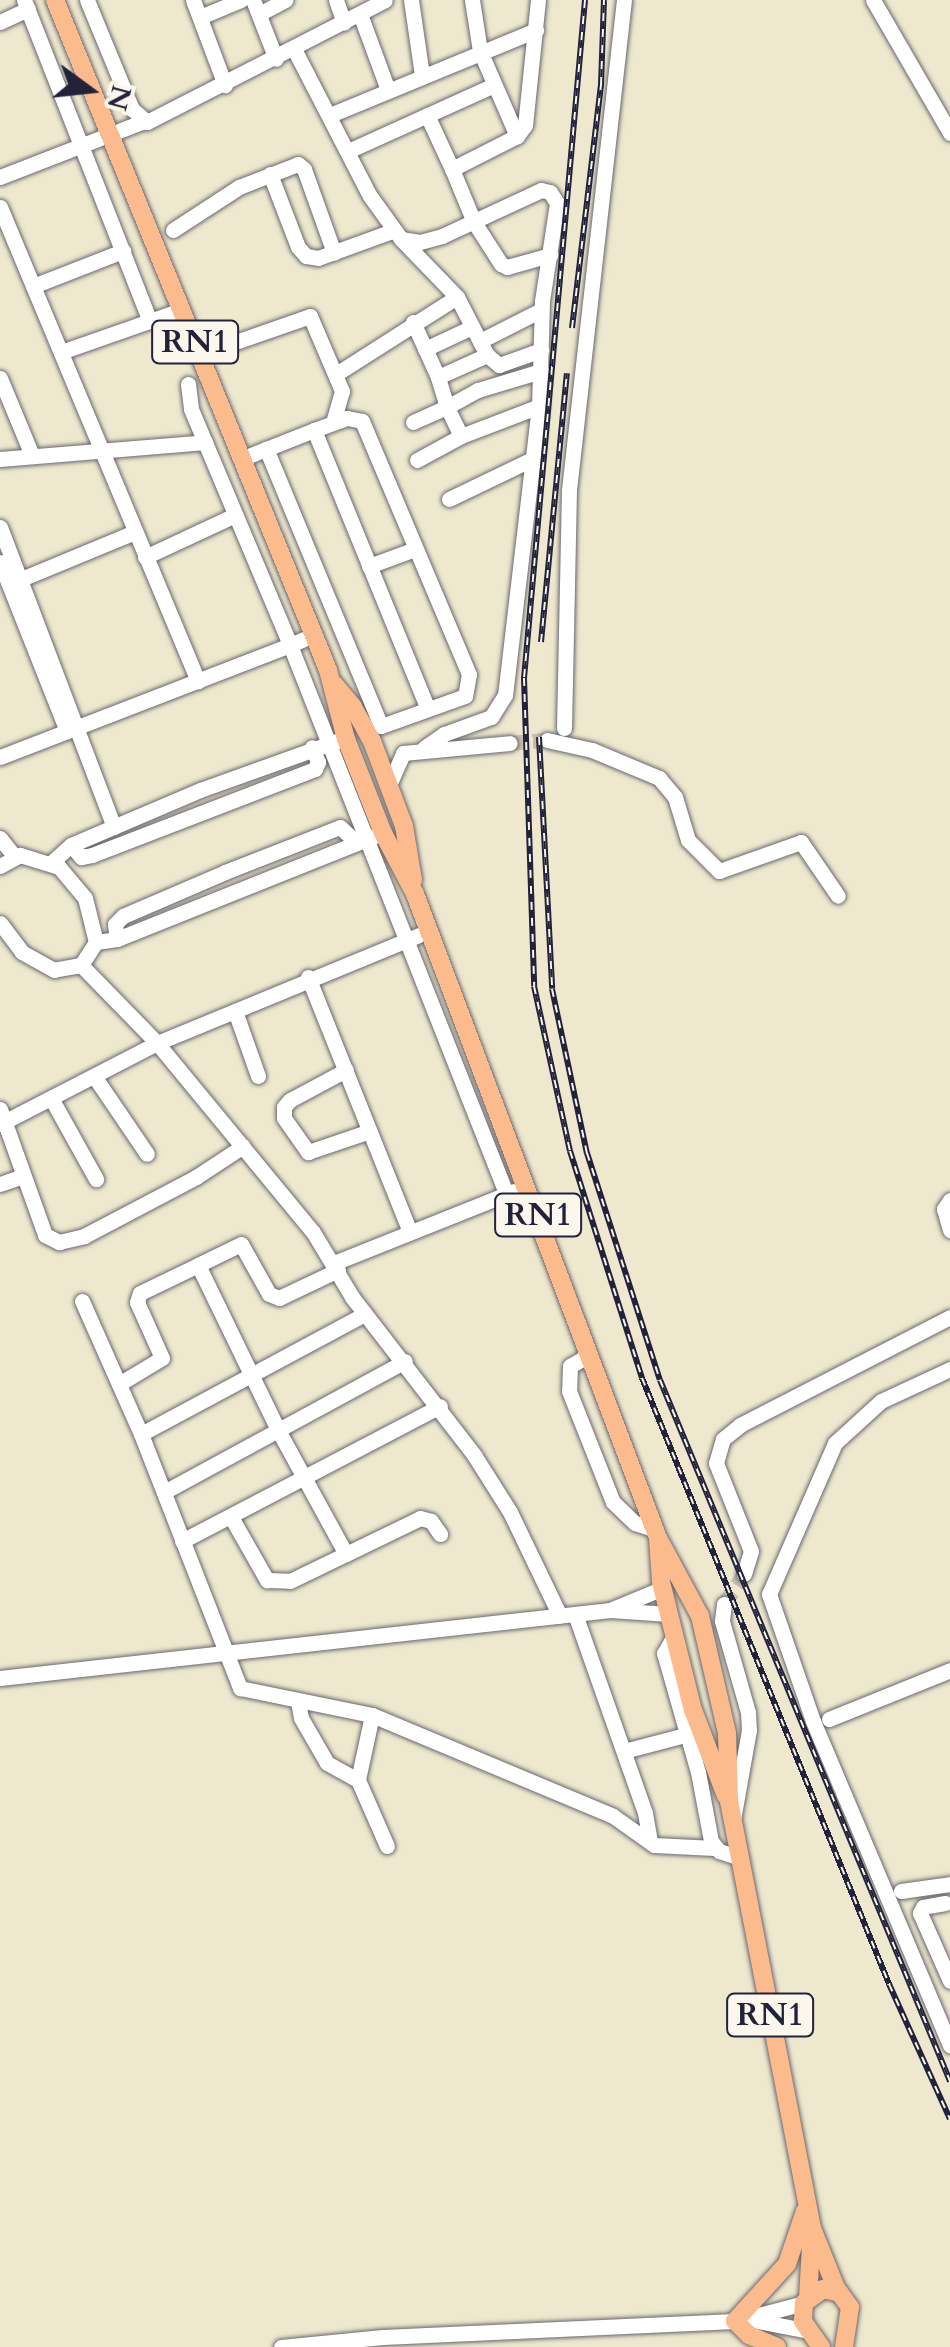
<!DOCTYPE html>
<style>
body{margin:0}
#map{position:relative;width:950px;height:2347px;overflow:hidden;background:#eee8ce;font-family:Cardo,serif}
div>[style]{position:absolute}
[style*='--x']{left:calc(var(--x)*1px);top:calc(var(--y)*1px);width:calc(var(--w)*1px);rotate:calc(var(--a)*1deg)}
.minor-tunnel>*{height:15px;margin-top:-7.5px;transform-origin:0;background:repeating-linear-gradient(90deg,#c5c0b1 0 15px,transparent 0 23px)}
.roads{filter:drop-shadow(0 0 2px #69676e) drop-shadow(0 0 2px #69676e)}
.minor>*{height:15px;margin:-7.5px;padding:0 7.5px;transform-origin:7.5px;border-radius:7.5px;background:#fff}
.major>*{height:18px;margin:-9px;padding:0 9px;transform-origin:9px;border-radius:9px;background:#fbbb8d}
.rail>*{height:6px;margin-top:-3px;transform-origin:0;background:repeating-linear-gradient(90deg,#fbf7ec 0 8px,#22223b 0 16px);box-sizing:border-box;border-block:2px solid #22223b}
span{translate:-50% -50%;white-space:nowrap;text-align:center;line-height:1.15;-webkit-text-stroke:9px #fbf7ec;paint-order:stroke}
.shield-label span{padding:2px 8px;background:#fbf7ec;border:2px solid;border-radius:8px;-webkit-text-stroke-width:0}
.shield-label{font-size:32px;color:#22223b;font-weight:700}
.north{position:absolute;left:40px;top:40px;width:100px;height:100px;-webkit-text-stroke:8px #fbf7ec;paint-order:stroke;rotate:105deg;font-size:28px;font-weight:700;line-height:40px;text-align:center;color:#22223b}
.north::after{content:'';display:block;margin:auto;width:35px;height:45px;background:#22223b;clip-path:polygon(50% 0,100% 100%,50% 72%,0 100%)}
</style>
<div id="map">
<div class="minor-tunnel">
<i style="--x:510;--y:743;--w:37;--a:-5"></i>
<i style="--x:724;--y:1604;--w:36;--a:-56"></i>
</div>
<div class="roads">
<div class="minor">
<i style="--x:24;--y:0;--w:345;--a:68.6"></i>
<i style="--x:87;--y:0;--w:118;--a:67.6"></i>
<i style="--x:132;--y:109;--w:20;--a:41"></i>
<i style="--x:147;--y:122;--w:267;--a:-27.1"></i>
<i style="--x:193;--y:0;--w:91;--a:69.4"></i>
<i style="--x:253;--y:0;--w:63;--a:68.7"></i>
<i style="--x:336;--y:0;--w:24;--a:71"></i>
<i style="--x:411;--y:0;--w:76;--a:81.7"></i>
<i style="--x:472;--y:0;--w:52;--a:81.1"></i>
<i style="--x:480;--y:51;--w:93;--a:66.5"></i>
<i style="--x:538;--y:0;--w:126;--a:95.9"></i>
<i style="--x:525;--y:125;--w:14;--a:126"></i>
<i style="--x:517;--y:136;--w:73;--a:153.1"></i>
<i style="--x:452;--y:169;--w:57;--a:67.5"></i>
<i style="--x:474;--y:222;--w:50;--a:57.3"></i>
<i style="--x:501;--y:264;--w:7;--a:27"></i>
<i style="--x:507;--y:267;--w:45;--a:-15.6"></i>
<i style="--x:873;--y:0;--w:154;--a:59.9"></i>
<i style="--x:259;--y:14;--w:30;--a:-28"></i>
<i style="--x:360;--y:14;--w:81;--a:69.8"></i>
<i style="--x:200;--y:17;--w:44;--a:-22.5"></i>
<i style="--x:0;--y:22;--w:31;--a:-25"></i>
<i style="--x:294;--y:49;--w:165;--a:62.7"></i>
<i style="--x:370;--y:196;--w:53;--a:54.2"></i>
<i style="--x:401;--y:239;--w:19;--a:9"></i>
<i style="--x:420;--y:242;--w:23;--a:-15"></i>
<i style="--x:442;--y:236;--w:109;--a:-24.9"></i>
<i style="--x:541;--y:190;--w:9;--a:13"></i>
<i style="--x:550;--y:192;--w:13;--a:58"></i>
<i style="--x:557;--y:203;--w:99;--a:98.7"></i>
<i style="--x:542;--y:301;--w:105;--a:91.6"></i>
<i style="--x:539;--y:406;--w:291;--a:96.7"></i>
<i style="--x:505;--y:695;--w:26;--a:122"></i>
<i style="--x:491;--y:717;--w:50;--a:160.1"></i>
<i style="--x:444;--y:734;--w:24;--a:145"></i>
<i style="--x:330;--y:115;--w:223;--a:-22.4"></i>
<i style="--x:427;--y:115;--w:60;--a:65.2"></i>
<i style="--x:348;--y:151;--w:160;--a:-24.3"></i>
<i style="--x:270;--y:174;--w:78;--a:69"></i>
<i style="--x:298;--y:247;--w:12;--a:48"></i>
<i style="--x:306;--y:256;--w:12;--a:9"></i>
<i style="--x:318;--y:258;--w:79;--a:-20"></i>
<i style="--x:0;--y:177;--w:152;--a:-21.2"></i>
<i style="--x:0;--y:207;--w:514;--a:67.33"></i>
<i style="--x:173;--y:230;--w:79;--a:-33.1"></i>
<i style="--x:239;--y:187;--w:63;--a:-21.3"></i>
<i style="--x:298;--y:164;--w:8;--a:40"></i>
<i style="--x:304;--y:169;--w:89;--a:70.3"></i>
<i style="--x:401;--y:239;--w:81;--a:46"></i>
<i style="--x:457;--y:297;--w:65;--a:62.7"></i>
<i style="--x:487;--y:355;--w:16;--a:40"></i>
<i style="--x:499;--y:365;--w:45;--a:-19.7"></i>
<i style="--x:33;--y:286;--w:97;--a:-21.3"></i>
<i style="--x:413;--y:322;--w:60;--a:65.6"></i>
<i style="--x:480;--y:341;--w:68;--a:-26.9"></i>
<i style="--x:221;--y:347;--w:94;--a:-19.2"></i>
<i style="--x:310;--y:316;--w:82;--a:66.9"></i>
<i style="--x:342;--y:391;--w:33;--a:106"></i>
<i style="--x:425;--y:349;--w:52;--a:-25.1"></i>
<i style="--x:61;--y:352;--w:127;--a:-19.3"></i>
<i style="--x:336;--y:374;--w:143;--a:-32.5"></i>
<i style="--x:0;--y:378;--w:81;--a:67.5"></i>
<i style="--x:188;--y:384;--w:25;--a:83"></i>
<i style="--x:191;--y:409;--w:256;--a:67.2"></i>
<i style="--x:290;--y:645;--w:26;--a:-23"></i>
<i style="--x:413;--y:422;--w:37;--a:-24"></i>
<i style="--x:447;--y:407;--w:31;--a:-107"></i>
<i style="--x:438;--y:377;--w:54;--a:-24.2"></i>
<i style="--x:314;--y:430;--w:301;--a:67.8"></i>
<i style="--x:461;--y:436;--w:32;--a:-116"></i>
<i style="--x:447;--y:407;--w:35;--a:-29"></i>
<i style="--x:478;--y:390;--w:66;--a:-16.8"></i>
<i style="--x:0;--y:459;--w:206;--a:-4.7"></i>
<i style="--x:241;--y:459;--w:27;--a:-22"></i>
<i style="--x:266;--y:449;--w:52;--a:-21.6"></i>
<i style="--x:314;--y:430;--w:35;--a:-20"></i>
<i style="--x:347;--y:418;--w:15;--a:11"></i>
<i style="--x:362;--y:421;--w:275;--a:67.1"></i>
<i style="--x:469;--y:674;--w:22;--a:100"></i>
<i style="--x:465;--y:696;--w:89;--a:160.3"></i>
<i style="--x:381;--y:726;--w:300;--a:-112.5"></i>
<i style="--x:417;--y:460;--w:50;--a:-28.6"></i>
<i style="--x:461;--y:436;--w:84;--a:-21"></i>
<i style="--x:449;--y:499;--w:90;--a:-25.7"></i>
<i style="--x:0;--y:527;--w:321;--a:69.2"></i>
<i style="--x:145;--y:557;--w:99;--a:-25"></i>
<i style="--x:0;--y:562;--w:182;--a:68.4"></i>
<i style="--x:369;--y:566;--w:49;--a:-20.3"></i>
<i style="--x:14;--y:582;--w:131;--a:-22.5"></i>
<i style="--x:564;--y:728;--w:238;--a:-88.8"></i>
<i style="--x:569;--y:490;--w:493;--a:-83.6"></i>
<i style="--x:547;--y:740;--w:46;--a:12.5"></i>
<i style="--x:592;--y:750;--w:73;--a:22.7"></i>
<i style="--x:659;--y:778;--w:25;--a:50"></i>
<i style="--x:675;--y:797;--w:45;--a:73.2"></i>
<i style="--x:688;--y:840;--w:44;--a:45"></i>
<i style="--x:719;--y:871;--w:87;--a:-19.5"></i>
<i style="--x:801;--y:842;--w:65;--a:55.6"></i>
<i style="--x:0;--y:757;--w:311;--a:-21.1"></i>
<i style="--x:290;--y:645;--w:589;--a:68.49"></i>
<i style="--x:389;--y:785;--w:35;--a:-66"></i>
<i style="--x:403;--y:753;--w:107;--a:-5.3"></i>
<i style="--x:0;--y:838;--w:24;--a:52"></i>
<i style="--x:71;--y:845;--w:16;--a:50"></i>
<i style="--x:81;--y:857;--w:11;--a:-10"></i>
<i style="--x:92;--y:855;--w:239;--a:-21.1"></i>
<i style="--x:315;--y:769;--w:8;--a:-67"></i>
<i style="--x:318;--y:762;--w:16;--a:-112"></i>
<i style="--x:52;--y:862;--w:25;--a:-42"></i>
<i style="--x:71;--y:845;--w:140;--a:-23.1"></i>
<i style="--x:200;--y:790;--w:145;--a:-19.7"></i>
<i style="--x:0;--y:866;--w:23;--a:-29"></i>
<i style="--x:20;--y:855;--w:41;--a:17.1"></i>
<i style="--x:59;--y:867;--w:40;--a:50"></i>
<i style="--x:85;--y:898;--w:45;--a:76"></i>
<i style="--x:96;--y:942;--w:27;--a:123"></i>
<i style="--x:81;--y:965;--w:27;--a:170"></i>
<i style="--x:54;--y:970;--w:37;--a:-151"></i>
<i style="--x:22;--y:952;--w:36;--a:-127"></i>
<i style="--x:117;--y:939;--w:15;--a:-98"></i>
<i style="--x:115;--y:924;--w:11;--a:-45"></i>
<i style="--x:123;--y:916;--w:111;--a:-23.3"></i>
<i style="--x:225;--y:872;--w:123;--a:-21.4"></i>
<i style="--x:340;--y:827;--w:23;--a:43"></i>
<i style="--x:96;--y:942;--w:21;--a:-8"></i>
<i style="--x:117;--y:939;--w:280;--a:-21.8"></i>
<i style="--x:81;--y:965;--w:109;--a:45.7"></i>
<i style="--x:157;--y:1043;--w:245;--a:50.5"></i>
<i style="--x:313;--y:1232;--w:76;--a:59"></i>
<i style="--x:352;--y:1297;--w:200;--a:52.3"></i>
<i style="--x:474;--y:1455;--w:67;--a:57.7"></i>
<i style="--x:510;--y:1512;--w:115;--a:64.3"></i>
<i style="--x:308;--y:977;--w:272;--a:68.2"></i>
<i style="--x:235;--y:1011;--w:69;--a:70.5"></i>
<i style="--x:346;--y:1070;--w:64;--a:151.8"></i>
<i style="--x:290;--y:1100;--w:9;--a:131"></i>
<i style="--x:284;--y:1107;--w:11;--a:90"></i>
<i style="--x:284;--y:1118;--w:42;--a:54.8"></i>
<i style="--x:308;--y:1152;--w:65;--a:-18.7"></i>
<i style="--x:94;--y:1076;--w:94;--a:55.8"></i>
<i style="--x:51;--y:1098;--w:93;--a:60.9"></i>
<i style="--x:0;--y:1109;--w:134;--a:70.3"></i>
<i style="--x:45;--y:1235;--w:16;--a:27"></i>
<i style="--x:59;--y:1242;--w:26;--a:-13"></i>
<i style="--x:84;--y:1236;--w:127;--a:-27.8"></i>
<i style="--x:196;--y:1177;--w:56;--a:-33.4"></i>
<i style="--x:0;--y:1124;--w:177;--a:-27.3"></i>
<i style="--x:157;--y:1043;--w:294;--a:-22.4"></i>
<i style="--x:0;--y:1184;--w:24;--a:-19"></i>
<i style="--x:950;--y:1200;--w:11;--a:124"></i>
<i style="--x:944;--y:1209;--w:22;--a:74"></i>
<i style="--x:334;--y:1263;--w:194;--a:-21.8"></i>
<i style="--x:338;--y:1270;--w:65;--a:154.6"></i>
<i style="--x:279;--y:1298;--w:11;--a:-158"></i>
<i style="--x:269;--y:1294;--w:57;--a:-119.2"></i>
<i style="--x:241;--y:1244;--w:48;--a:154"></i>
<i style="--x:198;--y:1265;--w:183;--a:64.1"></i>
<i style="--x:278;--y:1430;--w:141;--a:61.3"></i>
<i style="--x:346;--y:1554;--w:82;--a:-25.9"></i>
<i style="--x:420;--y:1518;--w:11;--a:15"></i>
<i style="--x:431;--y:1521;--w:16;--a:55"></i>
<i style="--x:82;--y:1301;--w:145;--a:66.1"></i>
<i style="--x:141;--y:1434;--w:273;--a:68.7"></i>
<i style="--x:240;--y:1688;--w:135;--a:11.6"></i>
<i style="--x:372;--y:1715;--w:261;--a:22.7"></i>
<i style="--x:613;--y:1816;--w:50;--a:35.3"></i>
<i style="--x:654;--y:1845;--w:60;--a:2.9"></i>
<i style="--x:589;--y:1355;--w:22;--a:150"></i>
<i style="--x:570;--y:1366;--w:25;--a:92"></i>
<i style="--x:569;--y:1391;--w:119;--a:68.4"></i>
<i style="--x:613;--y:1502;--w:30;--a:44"></i>
<i style="--x:635;--y:1523;--w:20;--a:18"></i>
<i style="--x:950;--y:1369;--w:76;--a:155.1"></i>
<i style="--x:881;--y:1401;--w:62;--a:137.6"></i>
<i style="--x:835;--y:1443;--w:165;--a:113.6"></i>
<i style="--x:769;--y:1594;--w:134;--a:70.9"></i>
<i style="--x:813;--y:1721;--w:352;--a:67.1"></i>
<i style="--x:119;--y:1384;--w:50;--a:-31.2"></i>
<i style="--x:162;--y:1358;--w:61;--a:-114.1"></i>
<i style="--x:137;--y:1302;--w:9;--a:-72"></i>
<i style="--x:140;--y:1293;--w:64;--a:-25.8"></i>
<i style="--x:141;--y:1434;--w:254;--a:-28.2"></i>
<i style="--x:164;--y:1492;--w:274;--a:-28.5"></i>
<i style="--x:231;--y:1517;--w:73;--a:60.3"></i>
<i style="--x:267;--y:1580;--w:23;--a:2"></i>
<i style="--x:290;--y:1581;--w:62;--a:-25.7"></i>
<i style="--x:182;--y:1541;--w:291;--a:-27.6"></i>
<i style="--x:744;--y:1574;--w:24;--a:-73"></i>
<i style="--x:751;--y:1551;--w:95;--a:-111.7"></i>
<i style="--x:716;--y:1463;--w:25;--a:-74"></i>
<i style="--x:723;--y:1439;--w:22;--a:-39"></i>
<i style="--x:740;--y:1425;--w:236;--a:-27.2"></i>
<i style="--x:724;--y:1604;--w:17;--a:97"></i>
<i style="--x:722;--y:1621;--w:95;--a:74.1"></i>
<i style="--x:748;--y:1712;--w:18;--a:87"></i>
<i style="--x:749;--y:1730;--w:91;--a:100.1"></i>
<i style="--x:610;--y:1610;--w:57;--a:-22.5"></i>
<i style="--x:575;--y:1614;--w:211;--a:70.6"></i>
<i style="--x:645;--y:1813;--w:29;--a:80"></i>
<i style="--x:674;--y:1636;--w:20;--a:120"></i>
<i style="--x:664;--y:1653;--w:124;--a:74.1"></i>
<i style="--x:698;--y:1772;--w:70;--a:79.3"></i>
<i style="--x:711;--y:1841;--w:13;--a:51"></i>
<i style="--x:719;--y:1851;--w:23;--a:18"></i>
<i style="--x:0;--y:1678;--w:614;--a:-6.36"></i>
<i style="--x:610;--y:1610;--w:59;--a:3.9"></i>
<i style="--x:298;--y:1701;--w:17;--a:80"></i>
<i style="--x:301;--y:1718;--w:52;--a:60"></i>
<i style="--x:327;--y:1763;--w:35;--a:29"></i>
<i style="--x:372;--y:1715;--w:66;--a:102.2"></i>
<i style="--x:358;--y:1780;--w:72;--a:66.3"></i>
<i style="--x:829;--y:1719;--w:131;--a:-22"></i>
<i style="--x:624;--y:1751;--w:63;--a:-14.7"></i>
<i style="--x:901;--y:1891;--w:49;--a:-8.1"></i>
<i style="--x:945;--y:1903;--w:22;--a:170"></i>
<i style="--x:923;--y:1907;--w:7;--a:117"></i>
<i style="--x:920;--y:1913;--w:74;--a:66.2"></i>
<i style="--x:753;--y:2320;--w:57;--a:11.1"></i>
<i style="--x:281;--y:2347;--w:102;--a:-5.6"></i>
<i style="--x:383;--y:2337;--w:352;--a:-2.6"></i>
<i style="--x:735;--y:2321;--w:71;--a:-14.6"></i>
</div>
<div class="major">
<i style="--x:55;--y:0;--w:723;--a:67.83"></i>
<i style="--x:328;--y:670;--w:71;--a:75.4"></i>
<i style="--x:346;--y:739;--w:101;--a:68.5"></i>
<i style="--x:383;--y:833;--w:69;--a:62.3"></i>
<i style="--x:415;--y:894;--w:688;--a:69.33"></i>
<i style="--x:658;--y:1538;--w:89;--a:61.7"></i>
<i style="--x:700;--y:1616;--w:120;--a:77"></i>
<i style="--x:727;--y:1733;--w:68;--a:88.3"></i>
<i style="--x:729;--y:1801;--w:435;--a:79"></i>
<i style="--x:812;--y:2228;--w:65;--a:68.2"></i>
<i style="--x:836;--y:2288;--w:24;--a:54"></i>
<i style="--x:850;--y:2307;--w:40;--a:98.5"></i>
<i style="--x:334;--y:684;--w:30;--a:50"></i>
<i style="--x:353;--y:707;--w:39;--a:61"></i>
<i style="--x:372;--y:741;--w:91;--a:69.4"></i>
<i style="--x:404;--y:826;--w:55;--a:80.5"></i>
<i style="--x:658;--y:1538;--w:44;--a:86.1"></i>
<i style="--x:661;--y:1582;--w:132;--a:76"></i>
<i style="--x:693;--y:1710;--w:92;--a:69"></i>
<i style="--x:808;--y:2298;--w:69;--a:-86.7"></i>
<i style="--x:777;--y:2347;--w:30;--a:-157"></i>
<i style="--x:749;--y:2335;--w:20;--a:-135"></i>
<i style="--x:735;--y:2321;--w:77;--a:-47.6"></i>
<i style="--x:787;--y:2264;--w:56;--a:-71.2"></i>
<i style="--x:821;--y:2347;--w:32;--a:-125"></i>
<i style="--x:803;--y:2321;--w:18;--a:-87"></i>
<i style="--x:804;--y:2303;--w:24;--a:-36"></i>
<i style="--x:823;--y:2289;--w:17;--a:13"></i>
</div>
</div>
<div class="rail">
<i style="--x:585;--y:0;--w:681;--a:95.14"></i>
<i style="--x:524;--y:678;--w:308;--a:88.1"></i>
<i style="--x:534;--y:986;--w:169;--a:77.7"></i>
<i style="--x:570;--y:1151;--w:238;--a:72.4"></i>
<i style="--x:642;--y:1378;--w:654;--a:67.82"></i>
<i style="--x:889;--y:1984;--w:148;--a:65.7"></i>
<i style="--x:572;--y:328;--w:245;--a:-83.2"></i>
<i style="--x:601;--y:85;--w:85;--a:-88"></i>
<i style="--x:541;--y:642;--w:270;--a:-84.5"></i>
<i style="--x:539;--y:737;--w:252;--a:87"></i>
<i style="--x:552;--y:989;--w:168;--a:78"></i>
<i style="--x:587;--y:1153;--w:238;--a:72.2"></i>
<i style="--x:660;--y:1380;--w:759;--a:67.53"></i>
</div>
<div class="shield-label">
<span style="left:195px;top:342px">RN1</span>
<span style="left:538px;top:1215px">RN1</span>
<span style="left:770px;top:2015px">RN1</span>
</div>
<div class="north">N</div>
</div>
